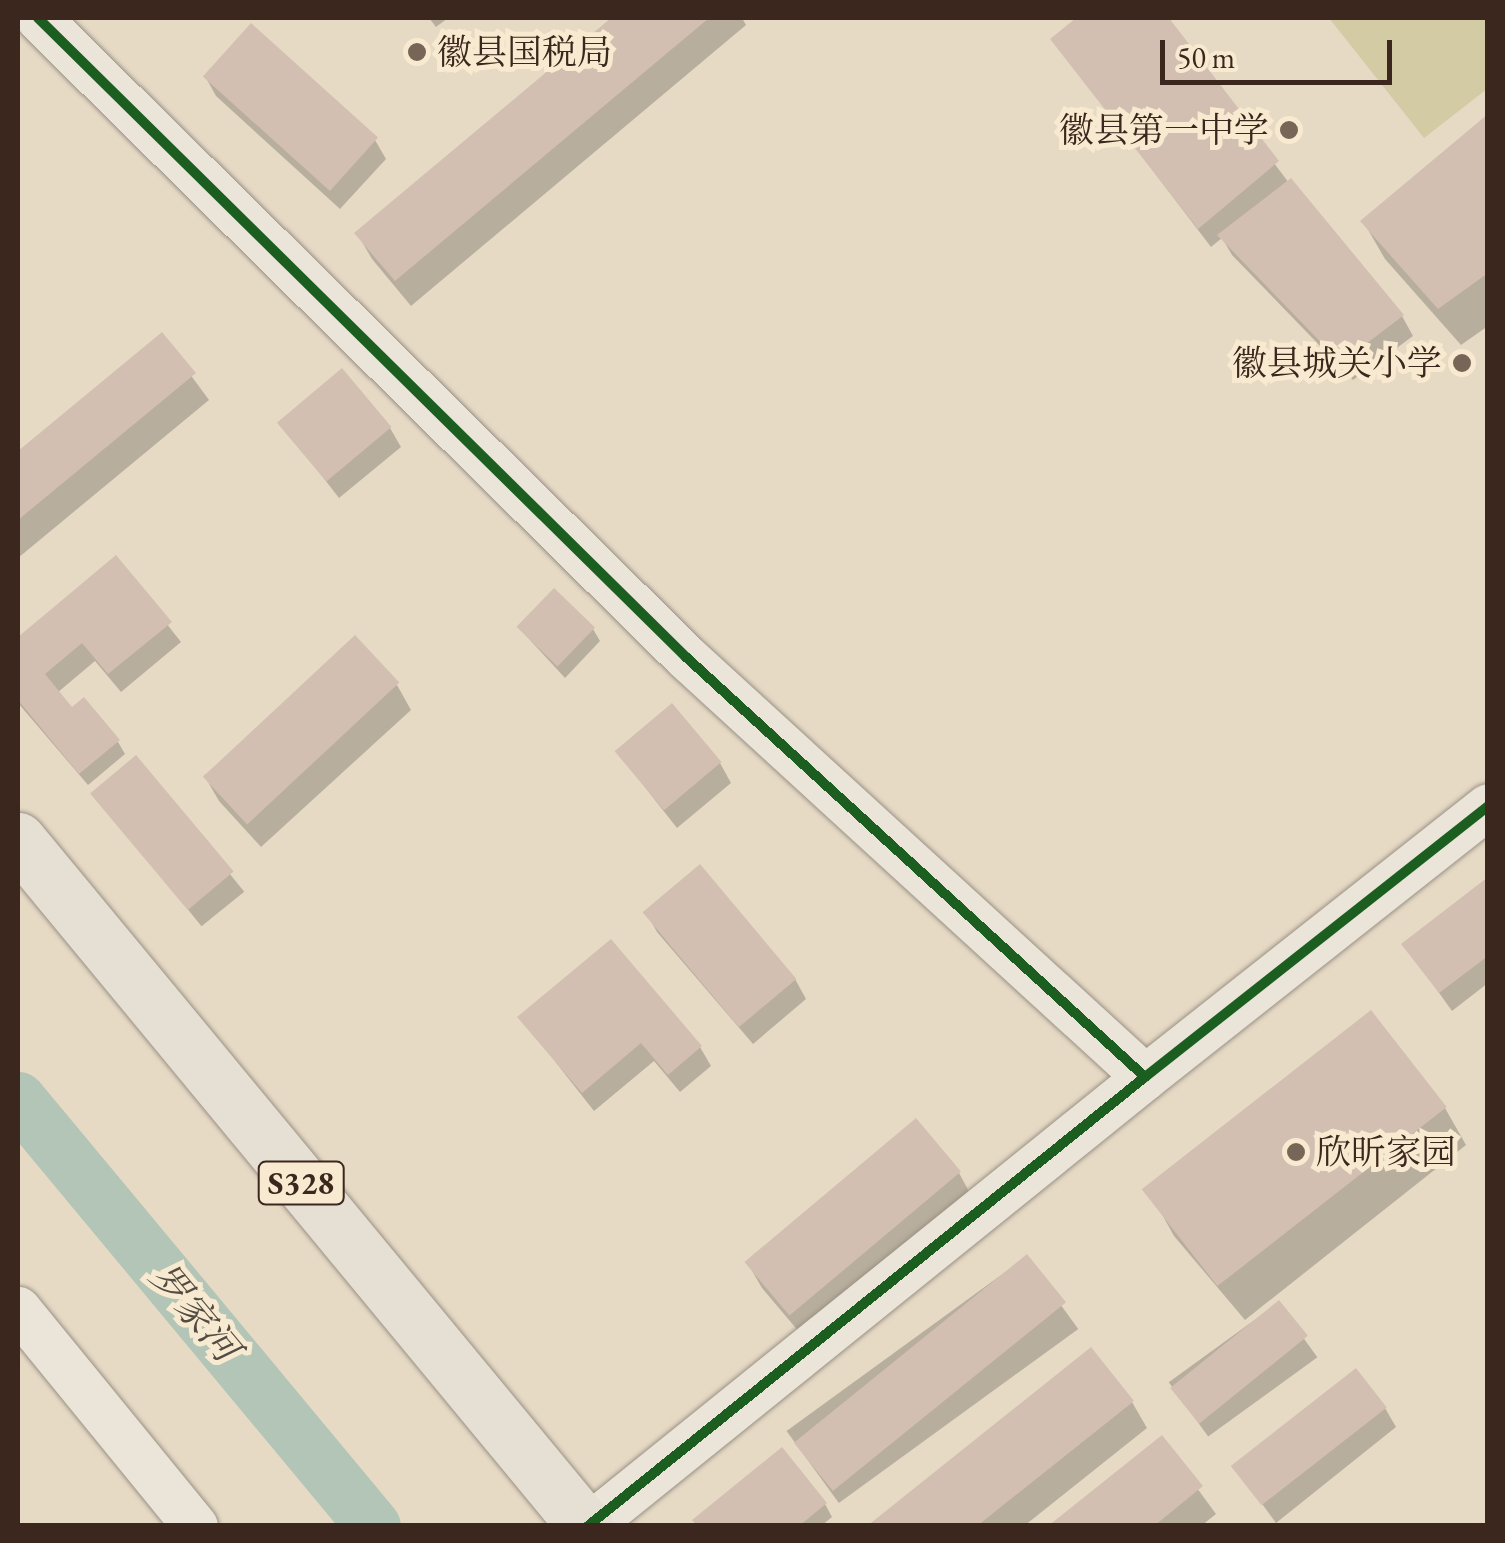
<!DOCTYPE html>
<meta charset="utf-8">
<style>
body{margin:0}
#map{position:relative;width:1505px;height:1543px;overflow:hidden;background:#e6dac5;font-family:"EB Garamond","Noto Serif SC",serif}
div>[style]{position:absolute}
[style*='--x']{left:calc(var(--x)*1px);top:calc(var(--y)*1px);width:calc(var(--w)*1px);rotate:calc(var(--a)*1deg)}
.green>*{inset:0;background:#d2cba4}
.shadow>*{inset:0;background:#0003;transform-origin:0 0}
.river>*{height:55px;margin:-27.5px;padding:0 27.5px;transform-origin:27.5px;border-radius:27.5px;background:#b2c5b6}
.building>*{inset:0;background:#d3bfb2;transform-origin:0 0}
.roads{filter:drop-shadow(0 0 2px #9b9185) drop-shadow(0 0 2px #9b9185)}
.minor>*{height:45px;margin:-22.5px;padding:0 22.5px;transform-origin:22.5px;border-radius:22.5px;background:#eae4d9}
.major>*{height:55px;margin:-27.5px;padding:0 27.5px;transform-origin:27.5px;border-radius:27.5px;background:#e6dfd3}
.cycleway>*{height:10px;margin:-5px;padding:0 5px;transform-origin:5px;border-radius:5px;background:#1b5e20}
.dots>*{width:28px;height:28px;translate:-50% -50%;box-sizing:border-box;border:5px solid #f8ead0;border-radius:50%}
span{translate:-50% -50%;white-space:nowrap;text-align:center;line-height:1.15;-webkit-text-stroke:10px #f8ead0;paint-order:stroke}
.shield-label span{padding:2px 8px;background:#f8ead0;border:2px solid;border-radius:8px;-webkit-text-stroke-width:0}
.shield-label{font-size:32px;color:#3b271d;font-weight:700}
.poi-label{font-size:35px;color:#3b271d}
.left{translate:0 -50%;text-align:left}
.right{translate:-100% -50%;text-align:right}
.water-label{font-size:38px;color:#534c42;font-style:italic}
.frame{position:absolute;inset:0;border:20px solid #3b271d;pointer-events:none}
.scale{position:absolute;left:1160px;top:40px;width:232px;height:45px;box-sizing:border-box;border:5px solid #3b271d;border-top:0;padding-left:12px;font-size:30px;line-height:35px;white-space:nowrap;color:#3b271d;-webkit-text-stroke:8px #f8ead0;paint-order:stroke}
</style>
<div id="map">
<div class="green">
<i style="clip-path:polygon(1329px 18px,1487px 18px,1487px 89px,1424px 138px)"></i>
</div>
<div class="shadow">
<i style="clip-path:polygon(429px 18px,448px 18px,436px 27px)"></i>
<i style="clip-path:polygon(614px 18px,742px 18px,746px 25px,411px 306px,372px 259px,357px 233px)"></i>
<i style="clip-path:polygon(1080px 18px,1165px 18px,1289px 183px,1402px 316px,1413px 336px,1353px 380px,1232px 255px,1222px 238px,1211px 247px,1053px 40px)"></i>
<i style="clip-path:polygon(205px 76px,375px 140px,386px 159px,340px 209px,216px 96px)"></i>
<i style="clip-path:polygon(1488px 117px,1488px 326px,1461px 345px,1385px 259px,1363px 221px)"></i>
<i style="clip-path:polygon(162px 336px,209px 400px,18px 558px,18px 454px)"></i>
<i style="clip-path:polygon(280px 422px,390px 428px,401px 447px,339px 498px)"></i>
<i style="clip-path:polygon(115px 558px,181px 642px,121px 692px,95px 661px,57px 693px,72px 710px,118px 742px,125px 754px,88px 785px,18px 703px,18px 640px)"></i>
<i style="clip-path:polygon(519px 628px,593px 629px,600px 641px,565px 678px)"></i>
<i style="clip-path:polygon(397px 685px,411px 710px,261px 847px,219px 801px,204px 775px)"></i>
<i style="clip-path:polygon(618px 753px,720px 763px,731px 783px,677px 828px)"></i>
<i style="left:136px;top:758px;width:172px;height:55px;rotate:51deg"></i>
<i style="clip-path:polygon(700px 868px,795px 979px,806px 999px,753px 1044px,657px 932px,646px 912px)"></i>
<i style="clip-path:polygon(1488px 880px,1488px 983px,1452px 1011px,1405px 945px)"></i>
<i style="clip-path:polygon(521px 1018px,700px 1047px,711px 1066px,680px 1092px,654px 1061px,594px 1111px)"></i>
<i style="clip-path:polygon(1445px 1108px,1466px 1145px,1245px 1320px,1174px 1236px,1153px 1198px)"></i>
<i style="clip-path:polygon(959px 1173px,973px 1199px,805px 1339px,762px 1288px,747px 1262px)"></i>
<i style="left:1026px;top:1257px;width:89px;height:296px;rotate:54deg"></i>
<i style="left:1278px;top:1303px;width:67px;height:135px;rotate:54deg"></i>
<i style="clip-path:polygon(1132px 1402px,1147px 1428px,1024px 1526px,871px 1526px)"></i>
<i style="clip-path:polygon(1385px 1408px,1396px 1427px,1276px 1523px,1235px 1467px)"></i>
<i style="clip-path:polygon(1161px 1439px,1216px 1514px,1201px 1526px,1052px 1526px)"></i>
<i style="clip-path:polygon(825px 1504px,832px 1517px,821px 1526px,698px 1526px)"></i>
</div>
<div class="river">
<i style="--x:18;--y:1099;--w:555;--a:50.26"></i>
</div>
<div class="building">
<i style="clip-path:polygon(611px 18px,709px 18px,395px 281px,354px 233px)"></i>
<i style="clip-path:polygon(1076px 18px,1169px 18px,1279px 161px,1198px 229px,1050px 39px)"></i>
<i style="left:251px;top:23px;width:171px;height:72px;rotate:42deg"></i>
<i style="clip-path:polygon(1488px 114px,1488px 273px,1438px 309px,1360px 221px)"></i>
<i style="clip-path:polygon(1291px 178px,1404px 315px,1341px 363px,1217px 235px)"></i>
<i style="clip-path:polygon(162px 332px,196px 373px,18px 520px,18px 451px)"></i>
<i style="left:342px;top:368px;width:77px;height:85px;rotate:50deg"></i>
<i style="clip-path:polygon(116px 555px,172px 622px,108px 674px,82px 643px,45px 674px,72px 707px,84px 697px,120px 740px,79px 774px,18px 700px,18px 637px)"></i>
<i style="left:554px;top:588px;width:57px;height:54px;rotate:44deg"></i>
<i style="left:355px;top:635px;width:65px;height:208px;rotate:47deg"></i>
<i style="left:672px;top:703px;width:77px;height:75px;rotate:50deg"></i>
<i style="left:136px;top:755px;width:152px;height:60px;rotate:50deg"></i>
<i style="left:700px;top:864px;width:150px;height:75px;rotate:50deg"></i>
<i style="clip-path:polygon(1488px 877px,1488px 956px,1439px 993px,1401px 944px)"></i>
<i style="clip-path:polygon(611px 939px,702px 1046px,668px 1075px,641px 1043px,582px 1093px,517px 1017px)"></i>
<i style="left:1371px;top:1010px;width:123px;height:291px;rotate:52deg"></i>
<i style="left:916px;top:1118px;width:70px;height:224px;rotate:50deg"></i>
<i style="left:1027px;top:1254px;width:62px;height:300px;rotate:51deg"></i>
<i style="left:1279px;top:1300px;width:46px;height:140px;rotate:51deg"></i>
<i style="clip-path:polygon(1091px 1347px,1134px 1401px,977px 1526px,867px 1526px)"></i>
<i style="left:1356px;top:1368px;width:50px;height:159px;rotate:52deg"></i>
<i style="clip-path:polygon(1162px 1435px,1203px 1486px,1154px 1526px,1048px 1526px)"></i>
<i style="clip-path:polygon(782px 1447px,827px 1503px,799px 1526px,697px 1526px,692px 1520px)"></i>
</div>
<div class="roads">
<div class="minor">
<i style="--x:38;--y:18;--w:910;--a:44.6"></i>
<i style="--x:686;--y:657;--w:622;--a:42.46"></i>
<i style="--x:1145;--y:1077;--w:715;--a:141.13"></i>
<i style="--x:1145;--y:1077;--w:437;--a:-38.3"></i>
<i style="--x:18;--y:1309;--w:280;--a:50.8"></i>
</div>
<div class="major">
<i style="--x:18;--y:840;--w:890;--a:50.43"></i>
</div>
</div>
<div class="cycleway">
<i style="--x:38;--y:18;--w:910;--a:44.6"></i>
<i style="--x:686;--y:657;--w:622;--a:42.46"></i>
<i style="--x:1145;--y:1077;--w:715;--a:141.13"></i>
<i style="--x:1145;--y:1077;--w:437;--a:-38.3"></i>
</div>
<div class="dots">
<i style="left:417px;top:52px;background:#776658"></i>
<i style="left:1289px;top:130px;background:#776658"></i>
<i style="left:1462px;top:363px;background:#776658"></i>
<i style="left:1296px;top:1152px;background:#776658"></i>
</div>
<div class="shield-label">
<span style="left:301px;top:1183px">S328</span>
</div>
<div class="poi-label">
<span class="left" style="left:437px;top:52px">徽县国税局</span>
<span class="right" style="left:1269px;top:130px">徽县第一中学</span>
<span class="right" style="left:1442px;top:363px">徽县城关小学</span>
<span class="left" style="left:1316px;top:1152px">欣昕家园</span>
</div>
<div class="water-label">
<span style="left:195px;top:1312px;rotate:50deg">罗家河</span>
</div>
<div class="frame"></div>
<div class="scale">50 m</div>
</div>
